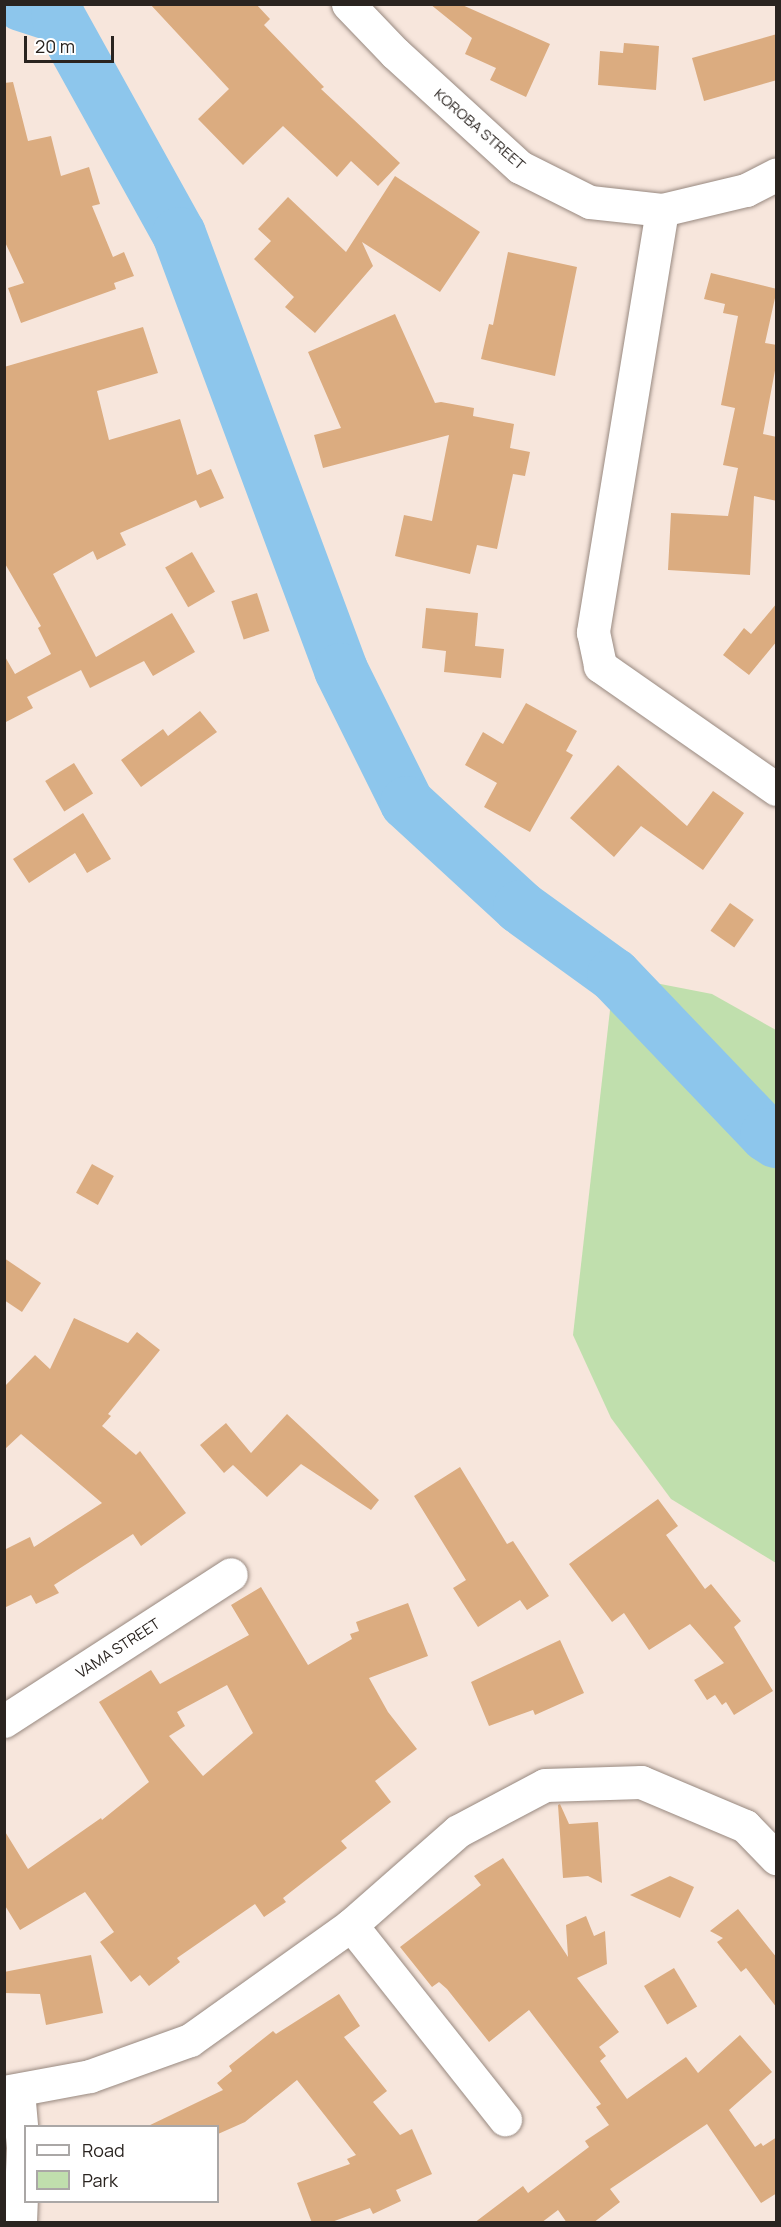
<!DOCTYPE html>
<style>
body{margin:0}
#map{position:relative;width:781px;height:2227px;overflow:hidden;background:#f7e6dc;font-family:Manrope,sans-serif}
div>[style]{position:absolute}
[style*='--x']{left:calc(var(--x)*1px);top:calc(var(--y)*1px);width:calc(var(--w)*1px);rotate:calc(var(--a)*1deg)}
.green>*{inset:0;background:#c0dfad}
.river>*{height:54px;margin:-27px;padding:0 27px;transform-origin:27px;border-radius:27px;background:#8dc6ec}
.building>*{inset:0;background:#dbac80;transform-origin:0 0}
.roads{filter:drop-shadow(0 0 2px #988980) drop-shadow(0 0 2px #988980)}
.minor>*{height:33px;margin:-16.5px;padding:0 16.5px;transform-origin:16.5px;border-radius:16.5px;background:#fff}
span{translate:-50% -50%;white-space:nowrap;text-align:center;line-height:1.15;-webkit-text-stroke:4.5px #fff;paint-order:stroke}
.street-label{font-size:15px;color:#2a2420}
.frame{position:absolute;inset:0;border:6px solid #2a2420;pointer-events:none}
.legend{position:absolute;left:24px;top:2125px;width:195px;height:78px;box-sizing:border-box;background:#fff;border:2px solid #aaa7a6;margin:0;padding:8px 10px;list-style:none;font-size:18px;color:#2a2420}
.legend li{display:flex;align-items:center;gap:12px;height:30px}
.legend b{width:30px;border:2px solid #aaa7a6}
.scale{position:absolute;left:24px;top:36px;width:90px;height:27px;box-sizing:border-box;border:3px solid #2a2420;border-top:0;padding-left:8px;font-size:18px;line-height:21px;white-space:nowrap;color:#2a2420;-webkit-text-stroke:4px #fff;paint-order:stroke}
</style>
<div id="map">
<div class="green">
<i style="clip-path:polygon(614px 975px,712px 994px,776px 1030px,776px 1563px,671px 1499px,611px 1418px,573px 1335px)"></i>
</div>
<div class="river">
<i style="--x:21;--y:4;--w:39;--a:18"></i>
<i style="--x:58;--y:16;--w:249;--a:61"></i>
<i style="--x:179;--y:234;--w:465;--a:69.6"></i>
<i style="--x:341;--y:670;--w:148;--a:63.6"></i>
<i style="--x:407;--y:803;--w:154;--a:42.6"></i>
<i style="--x:520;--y:907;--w:116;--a:35.9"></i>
<i style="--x:614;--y:975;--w:221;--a:46.3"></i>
<i style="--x:767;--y:1135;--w:11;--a:34"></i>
</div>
<div class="building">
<i style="clip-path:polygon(150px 4px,256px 4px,270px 19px,264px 25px,324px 87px,321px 89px,400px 163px,378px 186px,351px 161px,337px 177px,283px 126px,243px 165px,198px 119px,229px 89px)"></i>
<i style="clip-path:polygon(430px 4px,460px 4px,550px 44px,526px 97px,490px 80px,496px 68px,465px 54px,472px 38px)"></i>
<i style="clip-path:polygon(777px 34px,777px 80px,704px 101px,692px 58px)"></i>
<i style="clip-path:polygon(624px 43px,659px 46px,656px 90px,598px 85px,600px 51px,623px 53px)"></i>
<i style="clip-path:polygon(13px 82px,28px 141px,51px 136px,61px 176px,89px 167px,100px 204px,92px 206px,113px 257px,124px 252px,134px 276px,114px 283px,116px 289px,21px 323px,8px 288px,24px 283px,4px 240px,4px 83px)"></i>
<i style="clip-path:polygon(395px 176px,480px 232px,440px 292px,362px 242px,373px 266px,315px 333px,285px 307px,294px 297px,254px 259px,271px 241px,258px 229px,288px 197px,346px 252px)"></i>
<i style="clip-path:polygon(508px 252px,577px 267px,555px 376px,481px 359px,489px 324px,493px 325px)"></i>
<i style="clip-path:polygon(711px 273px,777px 289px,765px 343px,777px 345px,777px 360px,763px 434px,777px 437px,777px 501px,754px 496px,750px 575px,668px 570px,671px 513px,728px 516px,738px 468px,723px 465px,735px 408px,721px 405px,738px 316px,723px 313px,725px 304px,704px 299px)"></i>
<i style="clip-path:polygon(395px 314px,435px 403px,441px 402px,474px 408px,473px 416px,514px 424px,510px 448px,530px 452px,525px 476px,513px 474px,497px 549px,477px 545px,470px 574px,395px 556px,404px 515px,432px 521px,449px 435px,323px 468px,314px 435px,341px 428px,308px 352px)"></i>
<i style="clip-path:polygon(143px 327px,158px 373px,97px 391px,109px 440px,180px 419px,197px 475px,211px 469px,224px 498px,200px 508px,196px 500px,120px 533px,126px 545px,97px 560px,93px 551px,53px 574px,96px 657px,172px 613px,195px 652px,153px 676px,144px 661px,90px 688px,81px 670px,27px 697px,33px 708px,4px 723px,4px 655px,15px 674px,51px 654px,38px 628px,41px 626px,4px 562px,4px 367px)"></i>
<i style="left:192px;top:552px;width:46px;height:31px;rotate:60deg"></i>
<i style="left:257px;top:593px;width:40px;height:27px;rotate:72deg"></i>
<i style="clip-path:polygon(777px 603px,777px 641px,749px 675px,723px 655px,744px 628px,751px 634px)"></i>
<i style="clip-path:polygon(426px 608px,478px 613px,475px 646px,504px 649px,501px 678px,444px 672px,446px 651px,422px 648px)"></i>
<i style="clip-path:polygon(526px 703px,577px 731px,566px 751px,573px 755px,530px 832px,484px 807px,497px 783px,465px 765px,483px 732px,503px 744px)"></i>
<i style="clip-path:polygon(200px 711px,217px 732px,141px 787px,121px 760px,163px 729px,168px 736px)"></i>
<i style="left:74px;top:763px;width:36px;height:34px;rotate:58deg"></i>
<i style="clip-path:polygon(618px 765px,687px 826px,713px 791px,744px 813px,703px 870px,641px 826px,614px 857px,570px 818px)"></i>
<i style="clip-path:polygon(83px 813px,111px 859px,87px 873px,75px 853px,29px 883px,13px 859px)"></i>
<i style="left:730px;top:903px;width:29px;height:34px;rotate:35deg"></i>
<i style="left:92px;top:1164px;width:25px;height:33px;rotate:29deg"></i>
<i style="clip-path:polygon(4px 1258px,41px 1283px,22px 1312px,4px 1300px)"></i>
<i style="clip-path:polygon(74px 1318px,128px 1343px,137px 1332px,160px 1350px,108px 1414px,111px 1416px,102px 1426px,136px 1455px,140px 1451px,186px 1513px,141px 1546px,133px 1534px,54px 1585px,59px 1593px,36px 1604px,31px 1595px,4px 1608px,4px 1550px,30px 1537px,34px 1547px,102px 1503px,21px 1434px,4px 1450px,4px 1387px,35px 1355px,50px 1369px)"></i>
<i style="clip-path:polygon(287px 1414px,379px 1500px,371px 1510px,301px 1464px,267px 1497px,233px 1465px,224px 1473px,200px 1445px,226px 1423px,251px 1453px)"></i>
<i style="clip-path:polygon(460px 1467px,507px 1544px,513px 1541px,549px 1596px,527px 1610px,520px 1600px,478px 1627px,453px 1588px,466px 1580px,414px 1496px)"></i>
<i style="clip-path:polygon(658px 1499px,678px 1526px,666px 1535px,705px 1589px,711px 1584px,741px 1621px,734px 1627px,773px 1691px,734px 1715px,726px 1702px,722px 1705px,715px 1695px,707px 1700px,694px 1680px,724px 1663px,690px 1624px,649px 1650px,624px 1613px,612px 1622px,569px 1564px)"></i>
<i style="clip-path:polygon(evenodd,261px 1587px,308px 1665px,352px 1639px,350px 1634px,359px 1631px,356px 1622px,408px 1603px,428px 1656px,369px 1678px,388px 1712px,417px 1749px,375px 1781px,391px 1802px,341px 1841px,347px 1848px,283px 1898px,286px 1902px,264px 1917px,255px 1904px,177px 1958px,180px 1962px,149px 1986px,140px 1975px,131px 1982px,100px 1942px,114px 1932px,85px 1892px,20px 1930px,4px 1904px,4px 1830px,28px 1869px,101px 1818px,102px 1820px,149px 1782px,99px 1702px,151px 1670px,160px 1684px,249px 1635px,231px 1605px,261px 1587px,227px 1685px,253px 1733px,203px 1776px,169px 1736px,185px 1726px,177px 1712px,227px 1685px)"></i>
<i style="clip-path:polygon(560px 1640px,584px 1693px,535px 1715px,533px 1710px,489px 1726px,471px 1682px)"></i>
<i style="clip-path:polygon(560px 1804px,569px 1824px,598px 1822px,602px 1883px,588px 1876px,563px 1878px,558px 1805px)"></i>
<i style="clip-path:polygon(503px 1858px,568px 1957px,566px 1925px,586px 1916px,594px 1936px,605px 1931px,607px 1964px,577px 1978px,619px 2032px,599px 2047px,606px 2056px,600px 2061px,627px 2099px,686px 2057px,698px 2073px,740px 2035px,772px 2072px,729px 2110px,755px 2147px,761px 2143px,763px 2146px,777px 2137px,777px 2193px,761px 2203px,707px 2124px,610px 2189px,620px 2202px,593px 2223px,567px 2223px,558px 2210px,541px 2223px,474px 2223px,523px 2186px,528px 2193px,589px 2147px,585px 2141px,609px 2125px,596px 2107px,601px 2104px,529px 2010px,489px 2042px,447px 1989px,439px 1982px,432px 1987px,400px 1947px,481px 1885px,474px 1876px)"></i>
<i style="clip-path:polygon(670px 1876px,694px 1887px,680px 1918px,630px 1895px)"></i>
<i style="clip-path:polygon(738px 1909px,777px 1958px,777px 2008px,746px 1968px,741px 1972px,717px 1942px,723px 1938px,710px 1931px)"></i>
<i style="clip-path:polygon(91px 1955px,103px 2013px,46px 2025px,40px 1994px,4px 1993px,4px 1972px)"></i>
<i style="left:674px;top:1968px;width:45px;height:35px;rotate:59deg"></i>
<i style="clip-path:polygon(339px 1994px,360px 2026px,344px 2037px,387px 2091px,373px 2102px,400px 2135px,412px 2129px,432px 2174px,396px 2190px,401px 2201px,373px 2214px,370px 2208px,329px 2223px,312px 2223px,297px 2183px,350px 2164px,347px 2159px,356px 2155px,297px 2080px,245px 2122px,218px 2134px,218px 2127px,146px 2127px,223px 2090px,217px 2083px,232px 2071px,229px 2066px,273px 2031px,276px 2034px)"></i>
</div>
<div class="roads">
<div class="minor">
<i style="--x:348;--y:4;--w:68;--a:46.2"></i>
<i style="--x:395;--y:53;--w:169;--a:42.4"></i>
<i style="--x:520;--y:167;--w:78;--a:26.6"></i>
<i style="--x:590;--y:202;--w:72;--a:6.3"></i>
<i style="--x:662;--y:210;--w:86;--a:-13.4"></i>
<i style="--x:746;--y:190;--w:34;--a:-27"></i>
<i style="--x:662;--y:210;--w:428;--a:99.3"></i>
<i style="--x:593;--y:632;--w:35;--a:78"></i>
<i style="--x:600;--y:666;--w:215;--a:34.9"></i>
<i style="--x:4;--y:1721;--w:270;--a:-32.9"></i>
<i style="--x:351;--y:1925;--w:248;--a:51.6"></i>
<i style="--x:18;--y:2091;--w:56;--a:84.9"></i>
<i style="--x:23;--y:2147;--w:75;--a:92.3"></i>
<i style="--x:4;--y:2092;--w:87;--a:-10.5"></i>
<i style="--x:90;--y:2076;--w:106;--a:-19.8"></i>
<i style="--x:190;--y:2040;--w:198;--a:-35.5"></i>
<i style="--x:351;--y:1925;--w:142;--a:-41.3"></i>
<i style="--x:458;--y:1831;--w:98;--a:-27.9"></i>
<i style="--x:545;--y:1785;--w:96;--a:-1.8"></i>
<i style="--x:641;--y:1782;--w:113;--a:22.9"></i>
<i style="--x:745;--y:1826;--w:45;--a:45.9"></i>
</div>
</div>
<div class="street-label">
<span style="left:480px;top:129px;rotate:41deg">KOROBA STREET</span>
<span style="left:118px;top:1648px;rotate:-33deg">VAMA STREET</span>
</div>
<div class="frame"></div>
<ul class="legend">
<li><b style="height:8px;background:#fff"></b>Road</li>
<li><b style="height:16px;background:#c0dfad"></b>Park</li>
</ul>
<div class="scale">20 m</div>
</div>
